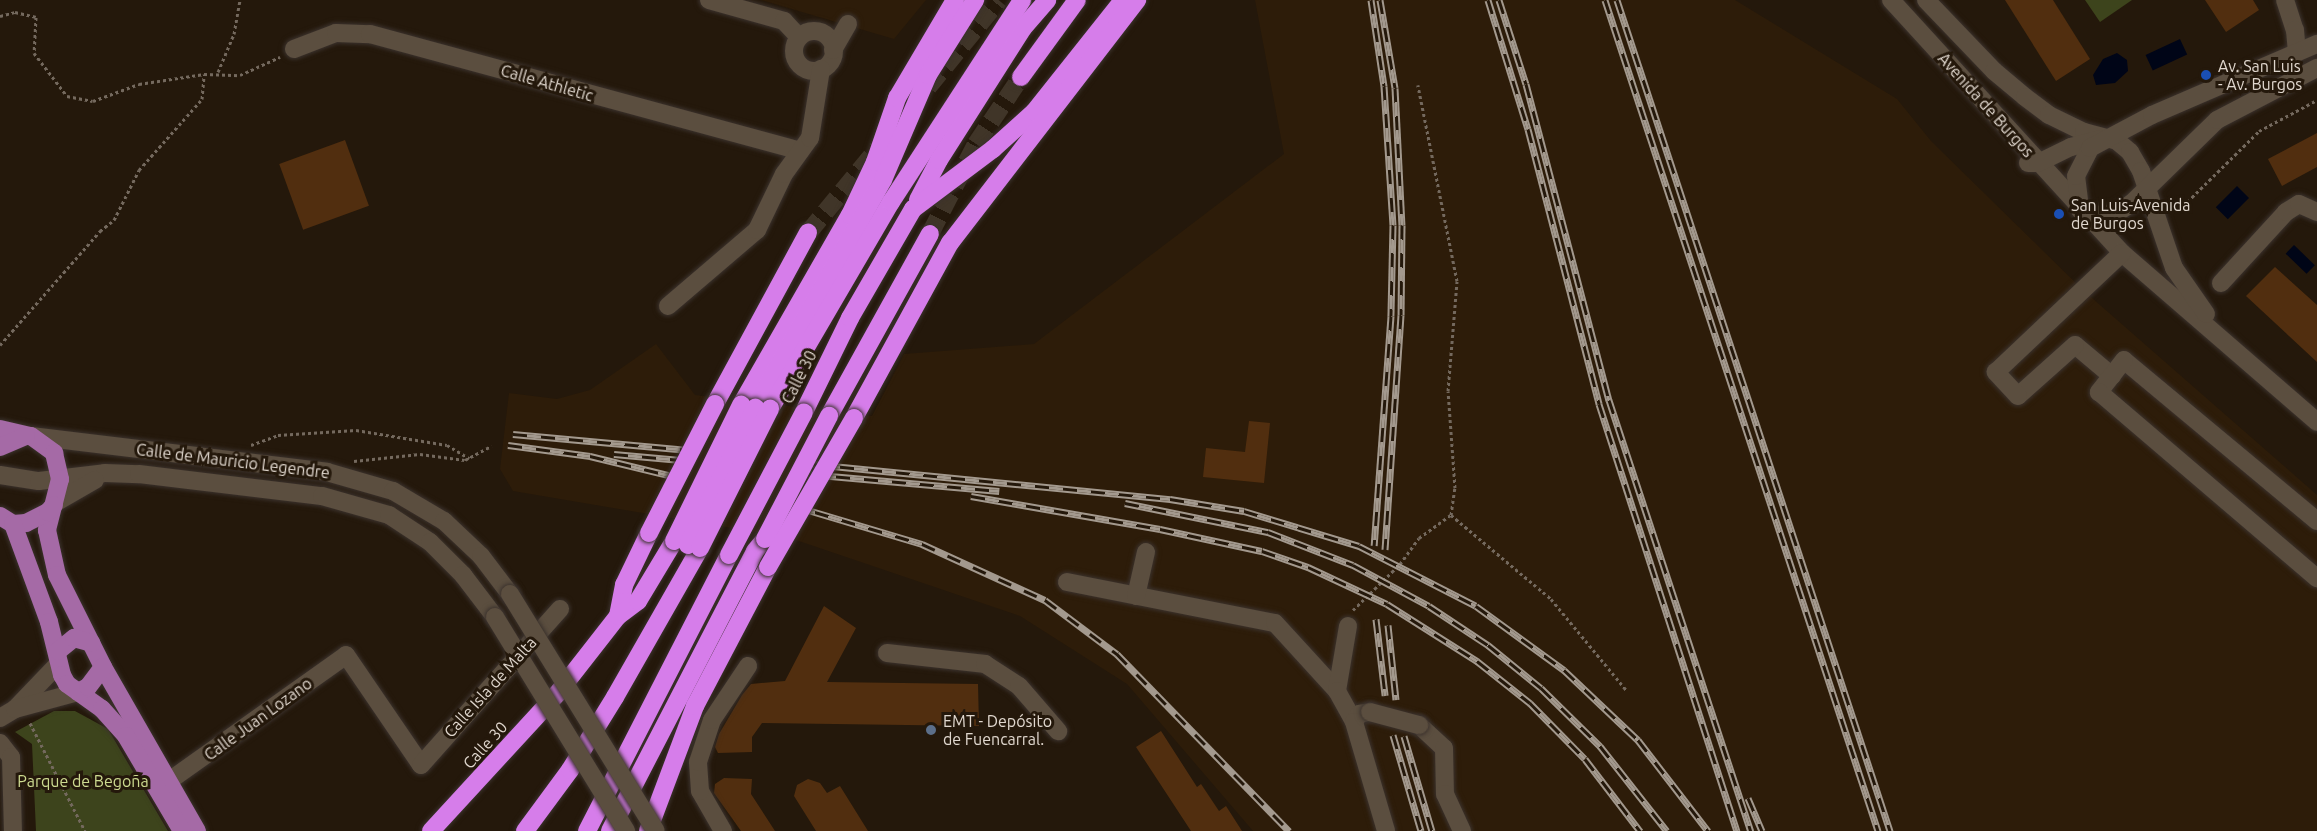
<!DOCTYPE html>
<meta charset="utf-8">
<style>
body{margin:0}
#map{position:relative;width:2317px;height:831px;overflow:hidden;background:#24180b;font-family:Ubuntu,sans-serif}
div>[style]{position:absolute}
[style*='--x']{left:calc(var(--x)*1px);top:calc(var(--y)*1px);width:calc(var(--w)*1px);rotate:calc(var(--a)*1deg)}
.built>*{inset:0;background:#2d1c09}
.green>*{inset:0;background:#3d441c}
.water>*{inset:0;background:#000517;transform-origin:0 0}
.building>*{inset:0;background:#512e0f;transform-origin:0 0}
.highway-tunnel>*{height:18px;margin-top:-9px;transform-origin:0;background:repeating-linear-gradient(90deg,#403528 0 18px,transparent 0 27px)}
.path>*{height:3px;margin-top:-1.5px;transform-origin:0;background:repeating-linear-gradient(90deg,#74695e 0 3px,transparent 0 6px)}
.roads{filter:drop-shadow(0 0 2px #3b322d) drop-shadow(0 0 2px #3b322d)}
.minor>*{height:18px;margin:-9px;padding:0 9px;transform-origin:9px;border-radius:9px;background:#5b4e3f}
.minor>.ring{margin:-9px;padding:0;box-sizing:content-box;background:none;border:18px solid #5b4e3f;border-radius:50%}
.major>*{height:18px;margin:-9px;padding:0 9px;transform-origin:9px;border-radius:9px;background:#a56aa6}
.highway>*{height:18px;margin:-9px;padding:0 9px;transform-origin:9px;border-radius:9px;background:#d67dea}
.rail>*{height:7px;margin-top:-3.5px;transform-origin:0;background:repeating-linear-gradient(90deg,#24180b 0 14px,#a3998e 0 28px);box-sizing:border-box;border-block:2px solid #a3998e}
.bridges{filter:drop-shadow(0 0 2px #3b322d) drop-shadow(0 0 2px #3b322d)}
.minor-bridge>*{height:18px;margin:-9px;padding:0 9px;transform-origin:9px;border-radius:9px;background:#5b4e3f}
.highway-bridge>*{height:18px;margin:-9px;padding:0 9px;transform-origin:9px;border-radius:9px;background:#d67dea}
.dots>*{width:16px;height:16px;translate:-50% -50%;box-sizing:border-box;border:3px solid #24180b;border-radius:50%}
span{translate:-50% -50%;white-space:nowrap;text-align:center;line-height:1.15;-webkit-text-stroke:6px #24180b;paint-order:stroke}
.poi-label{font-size:16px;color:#e0d7ce}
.left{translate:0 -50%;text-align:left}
.street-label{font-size:16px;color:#e0d7ce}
.park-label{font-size:16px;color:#cdda90}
</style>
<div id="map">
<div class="built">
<i style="clip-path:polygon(761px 0,926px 0,894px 39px)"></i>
<i style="clip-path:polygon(1255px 0,1735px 0,1897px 99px,1931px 141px,2084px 291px,2317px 495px,2317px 831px,1253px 831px,1127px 684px,1020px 616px,790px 538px,513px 491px,500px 469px,509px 393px,557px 399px,590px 390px,656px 344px,695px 395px,872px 416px,904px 354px,1034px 344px,1284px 154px)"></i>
</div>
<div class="green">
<i style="clip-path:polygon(2085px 0,2132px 0,2100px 22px)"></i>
<i style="clip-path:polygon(54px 711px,75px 711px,108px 729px,168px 831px,36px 831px,32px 744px,15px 732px)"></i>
</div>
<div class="water">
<i style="left:2180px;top:39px;width:17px;height:38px;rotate:65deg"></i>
<i style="clip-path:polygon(2117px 53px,2127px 60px,2128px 71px,2115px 83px,2096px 85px,2093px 75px,2103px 59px)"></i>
<i style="left:2237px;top:186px;width:17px;height:30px;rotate:45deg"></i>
<i style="left:2294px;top:245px;width:29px;height:12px;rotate:44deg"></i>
</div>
<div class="building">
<i style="clip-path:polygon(2005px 0,2053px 0,2090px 59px,2056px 81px)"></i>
<i style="clip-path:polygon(2205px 0,2253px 0,2259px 10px,2226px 32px)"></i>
<i style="clip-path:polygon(2317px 133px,2317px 167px,2282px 186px,2268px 159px)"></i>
<i style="left:345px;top:140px;width:70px;height:70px;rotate:70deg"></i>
<i style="clip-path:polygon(2275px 267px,2317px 305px,2317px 362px,2246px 296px)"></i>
<i style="clip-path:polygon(1249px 421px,1270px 423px,1264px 483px,1203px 477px,1206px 448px,1245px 452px)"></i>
<i style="clip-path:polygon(824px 606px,856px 628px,827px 682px,978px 684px,979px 726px,762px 723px,752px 737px,752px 752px,718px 753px,715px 747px,719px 734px,742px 695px,751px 684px,785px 681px)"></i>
<i style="clip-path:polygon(1161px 731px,1197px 787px,1201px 784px,1219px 811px,1226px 806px,1242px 831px,1191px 831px,1136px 747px)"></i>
<i style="clip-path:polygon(724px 778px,752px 779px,751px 794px,775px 831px,741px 831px,714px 793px,715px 784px)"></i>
<i style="clip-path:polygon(808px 779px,820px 783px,827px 793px,840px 786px,868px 831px,816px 831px,794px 796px,797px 785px)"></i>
</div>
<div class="highway-tunnel">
<i style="--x:928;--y:87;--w:112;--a:-50.8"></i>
<i style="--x:808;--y:233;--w:110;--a:-50.5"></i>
<i style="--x:930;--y:234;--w:101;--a:-62.9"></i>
<i style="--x:976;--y:144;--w:81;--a:-56.1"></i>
</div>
<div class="path">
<i style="--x:0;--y:16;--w:16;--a:-15"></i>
<i style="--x:15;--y:12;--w:22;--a:13"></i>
<i style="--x:36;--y:17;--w:36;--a:93"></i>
<i style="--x:34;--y:53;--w:54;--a:52.5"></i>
<i style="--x:67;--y:96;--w:26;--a:11"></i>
<i style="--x:93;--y:101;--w:49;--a:-20.3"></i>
<i style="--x:139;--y:84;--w:66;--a:-8.7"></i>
<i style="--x:218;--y:72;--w:41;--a:-67.2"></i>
<i style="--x:234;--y:34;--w:35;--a:-80"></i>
<i style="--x:2179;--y:210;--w:112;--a:-44.6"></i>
<i style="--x:2259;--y:131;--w:66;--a:-28.1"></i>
<i style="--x:0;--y:345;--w:152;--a:-48.7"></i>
<i style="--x:100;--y:231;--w:18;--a:-38"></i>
<i style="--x:114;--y:220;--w:56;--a:-63.4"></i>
<i style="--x:139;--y:170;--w:95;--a:-48.4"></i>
<i style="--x:202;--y:99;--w:25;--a:-85"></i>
<i style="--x:204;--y:74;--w:36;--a:2"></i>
<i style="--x:240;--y:75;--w:44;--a:-24.2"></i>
<i style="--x:251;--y:445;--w:29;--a:-20"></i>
<i style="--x:278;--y:435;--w:78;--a:-3.7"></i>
<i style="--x:356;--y:430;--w:92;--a:9.4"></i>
<i style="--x:447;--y:445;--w:26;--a:31"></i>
<i style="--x:354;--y:461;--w:66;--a:-6.1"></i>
<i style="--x:420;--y:454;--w:45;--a:7.6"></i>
<i style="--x:465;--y:460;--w:30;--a:-28"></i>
<i style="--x:1451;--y:515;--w:131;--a:40"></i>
<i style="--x:1551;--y:599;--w:119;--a:50.4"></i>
<i style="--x:1353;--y:610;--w:66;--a:-44.4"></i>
<i style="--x:1400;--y:564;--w:32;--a:-54"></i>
<i style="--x:1419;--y:538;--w:39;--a:-36"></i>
<i style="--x:1451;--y:515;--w:27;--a:-82"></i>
<i style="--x:1455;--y:488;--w:97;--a:-94.1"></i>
<i style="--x:1448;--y:391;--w:110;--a:-85.3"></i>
<i style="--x:1457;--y:281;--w:200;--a:-101.3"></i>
<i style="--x:30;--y:723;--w:121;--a:63"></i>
</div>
<div class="roads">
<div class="minor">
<i style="--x:709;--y:0;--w:78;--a:15.6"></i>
<i style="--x:784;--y:21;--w:22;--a:47"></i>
<i style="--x:1891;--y:0;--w:343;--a:47.6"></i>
<i style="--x:2122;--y:253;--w:258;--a:40.9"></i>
<i style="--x:1926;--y:0;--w:98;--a:46.2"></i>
<i style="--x:1994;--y:71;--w:40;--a:40"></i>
<i style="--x:2025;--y:97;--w:30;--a:37"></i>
<i style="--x:2049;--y:115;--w:39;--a:26"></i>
<i style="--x:2084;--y:132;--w:34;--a:15"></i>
<i style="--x:2117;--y:141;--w:17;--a:40"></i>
<i style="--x:2130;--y:152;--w:22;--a:60"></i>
<i style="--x:2141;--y:171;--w:102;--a:71.2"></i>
<i style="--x:2174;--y:268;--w:56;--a:55.2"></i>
<i style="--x:2285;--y:0;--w:32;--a:72"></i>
<i style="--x:2295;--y:30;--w:22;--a:85"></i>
<i class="ring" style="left:794px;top:31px;width:22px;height:22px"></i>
<i style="--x:294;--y:49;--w:45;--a:-20.9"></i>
<i style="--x:336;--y:33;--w:34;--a:2"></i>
<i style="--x:370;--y:34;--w:446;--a:15.2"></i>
<i style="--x:833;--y:50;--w:30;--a:-60"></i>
<i style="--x:2028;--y:163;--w:10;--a:0"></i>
<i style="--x:2038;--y:163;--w:37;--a:-26"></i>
<i style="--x:2071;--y:147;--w:30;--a:-15"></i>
<i style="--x:2080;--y:208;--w:32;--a:-97"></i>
<i style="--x:2076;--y:176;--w:31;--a:-63"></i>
<i style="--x:2090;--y:148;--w:70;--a:-28"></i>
<i style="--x:2152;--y:115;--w:180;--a:-23.3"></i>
<i style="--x:2080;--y:210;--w:20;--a:15"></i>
<i style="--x:2099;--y:215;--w:16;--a:-4"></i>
<i style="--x:2115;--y:214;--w:20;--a:-33"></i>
<i style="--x:2132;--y:203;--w:119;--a:-44.3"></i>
<i style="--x:2217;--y:120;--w:113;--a:-27.5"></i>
<i style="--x:2221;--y:283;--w:96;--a:-47.5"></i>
<i style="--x:2286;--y:212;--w:15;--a:-32"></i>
<i style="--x:2299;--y:204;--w:20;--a:24"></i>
<i style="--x:668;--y:306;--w:117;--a:-40.5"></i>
<i style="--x:757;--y:230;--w:62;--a:-64.3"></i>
<i style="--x:784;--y:174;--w:44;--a:-54.2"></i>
<i style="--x:810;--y:138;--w:70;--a:-80.9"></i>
<i style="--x:2112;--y:376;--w:48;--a:-140"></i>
<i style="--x:2075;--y:345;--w:76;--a:138.2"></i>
<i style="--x:2018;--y:396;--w:33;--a:-133"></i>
<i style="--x:1996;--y:372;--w:173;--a:-43.4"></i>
<i style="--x:31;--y:436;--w:298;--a:6.9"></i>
<i style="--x:327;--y:472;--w:69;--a:16.1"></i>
<i style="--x:393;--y:491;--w:59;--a:30.5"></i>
<i style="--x:444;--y:521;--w:51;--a:43.4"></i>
<i style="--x:481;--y:556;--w:48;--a:52.7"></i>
<i style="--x:0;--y:475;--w:39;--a:9"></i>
<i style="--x:39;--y:481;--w:66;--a:-6.9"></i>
<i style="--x:105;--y:473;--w:34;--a:2"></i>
<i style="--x:139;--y:474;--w:184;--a:6.9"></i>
<i style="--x:322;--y:496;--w:70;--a:15.8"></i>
<i style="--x:389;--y:515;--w:49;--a:33.4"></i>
<i style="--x:430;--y:542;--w:47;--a:45"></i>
<i style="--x:463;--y:575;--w:53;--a:52.7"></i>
<i style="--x:55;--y:503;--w:46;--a:-29.9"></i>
<i style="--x:2317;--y:521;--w:251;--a:-140.2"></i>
<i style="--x:2124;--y:360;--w:41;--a:128"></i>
<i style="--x:2099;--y:392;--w:287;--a:40.5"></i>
<i style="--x:1067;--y:582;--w:212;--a:11.2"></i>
<i style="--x:1275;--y:623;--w:92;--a:47.6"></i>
<i style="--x:1136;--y:596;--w:45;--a:-77.2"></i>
<i style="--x:1348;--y:626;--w:66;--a:99.6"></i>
<i style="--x:1337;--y:691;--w:35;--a:61"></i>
<i style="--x:887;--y:653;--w:99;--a:6.4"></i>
<i style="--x:985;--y:664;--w:40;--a:32.9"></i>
<i style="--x:1019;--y:686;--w:60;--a:49.1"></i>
<i style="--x:16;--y:708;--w:62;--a:-46.3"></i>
<i style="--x:1370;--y:712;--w:11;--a:170"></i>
<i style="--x:1359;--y:714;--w:9;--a:122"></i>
<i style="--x:1354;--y:722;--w:114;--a:73.6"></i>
<i style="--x:0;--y:718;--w:17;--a:-31"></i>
<i style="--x:15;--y:709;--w:65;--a:-15.1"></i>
<i style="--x:1419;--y:725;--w:34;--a:43"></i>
<i style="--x:1444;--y:748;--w:46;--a:88.8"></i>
<i style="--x:1445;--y:794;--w:41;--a:65.3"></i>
<i style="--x:0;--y:743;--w:18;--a:52"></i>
<i style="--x:11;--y:757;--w:74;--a:88.5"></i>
<i style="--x:169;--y:781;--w:217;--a:-35.4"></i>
<i style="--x:346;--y:655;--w:133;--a:55.7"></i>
<i style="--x:421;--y:765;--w:209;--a:-48.3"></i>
<i style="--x:723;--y:831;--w:46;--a:-119.9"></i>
<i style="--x:700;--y:791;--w:29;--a:-94"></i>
<i style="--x:698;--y:762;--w:44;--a:-71.6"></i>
<i style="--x:712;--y:720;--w:65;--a:-56.3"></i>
</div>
<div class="major">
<i style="--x:0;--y:429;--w:32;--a:13"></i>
<i style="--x:31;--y:436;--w:29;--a:36"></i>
<i style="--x:54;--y:453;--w:27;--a:77"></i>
<i style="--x:60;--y:479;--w:53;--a:104.3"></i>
<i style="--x:47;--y:530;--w:46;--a:77.5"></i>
<i style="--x:57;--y:575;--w:103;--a:63.4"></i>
<i style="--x:103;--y:667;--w:189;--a:60.2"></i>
<i style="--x:0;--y:447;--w:28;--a:-23"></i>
<i style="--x:0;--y:516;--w:15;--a:32"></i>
<i style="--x:13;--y:524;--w:13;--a:-4"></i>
<i style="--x:26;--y:523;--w:25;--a:-27"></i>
<i style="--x:48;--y:512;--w:9;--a:-49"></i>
<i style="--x:13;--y:524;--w:104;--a:69.8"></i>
<i style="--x:49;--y:622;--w:55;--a:76.2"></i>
<i style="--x:62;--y:675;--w:10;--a:61"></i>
<i style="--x:67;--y:684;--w:43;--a:35.5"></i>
<i style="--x:102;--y:709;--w:36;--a:48"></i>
<i style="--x:126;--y:736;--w:110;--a:59.5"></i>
<i style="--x:58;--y:651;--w:21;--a:-39"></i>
<i style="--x:74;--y:638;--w:18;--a:16"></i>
<i style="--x:78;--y:692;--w:11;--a:-27"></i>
<i style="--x:88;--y:687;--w:25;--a:-53"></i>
</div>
<div class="highway">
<i style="--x:1021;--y:77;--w:95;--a:-54"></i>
<i style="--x:918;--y:200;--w:45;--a:-62.3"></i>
<i style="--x:939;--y:160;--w:156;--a:-57.5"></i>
<i style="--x:1023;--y:28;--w:37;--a:-49"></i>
<i style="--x:715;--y:404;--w:195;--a:-61.5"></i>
<i style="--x:741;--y:405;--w:219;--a:-60.2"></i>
<i style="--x:850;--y:215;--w:59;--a:-64.7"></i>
<i style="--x:875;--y:162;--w:68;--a:-71"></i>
<i style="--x:897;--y:98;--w:114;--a:-59.4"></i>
<i style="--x:755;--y:408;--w:261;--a:-60.7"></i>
<i style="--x:883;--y:180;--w:114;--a:-66.8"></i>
<i style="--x:928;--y:75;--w:89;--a:-57.9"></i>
<i style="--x:770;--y:409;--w:240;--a:-59.7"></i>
<i style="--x:891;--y:202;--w:241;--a:-57"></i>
<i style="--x:804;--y:412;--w:105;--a:-63.9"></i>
<i style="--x:850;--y:318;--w:126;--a:-60"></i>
<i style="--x:913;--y:209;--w:100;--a:-36.9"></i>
<i style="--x:993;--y:149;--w:55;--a:-42.1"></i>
<i style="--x:1034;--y:112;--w:143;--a:-51.5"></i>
<i style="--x:829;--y:416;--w:208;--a:-61"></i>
<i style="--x:854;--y:418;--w:200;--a:-61.3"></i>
<i style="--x:950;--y:243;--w:307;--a:-52.4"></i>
<i style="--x:618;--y:616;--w:32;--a:-79"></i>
<i style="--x:624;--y:585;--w:58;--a:-64.3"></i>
<i style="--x:431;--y:831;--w:186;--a:-47.4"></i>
<i style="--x:557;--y:694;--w:99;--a:-52"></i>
<i style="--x:618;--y:616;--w:25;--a:-37"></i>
<i style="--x:638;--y:601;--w:70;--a:-59"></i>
<i style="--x:525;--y:831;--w:76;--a:-53.6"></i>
<i style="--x:570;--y:770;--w:86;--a:-58.3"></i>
<i style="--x:615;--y:697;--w:172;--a:-60.3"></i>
<i style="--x:587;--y:831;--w:310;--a:-62.8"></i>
<i style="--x:610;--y:831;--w:315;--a:-62.6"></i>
<i style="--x:755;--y:551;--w:16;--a:-50"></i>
<i style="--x:648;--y:831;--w:134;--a:-69.4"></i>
<i style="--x:695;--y:706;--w:157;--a:-62.3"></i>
</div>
</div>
<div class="rail">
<i style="--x:1371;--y:0;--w:87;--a:81.4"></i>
<i style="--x:1384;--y:86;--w:139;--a:86.3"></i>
<i style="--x:1393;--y:225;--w:91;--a:91.3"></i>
<i style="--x:1391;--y:316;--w:230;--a:94.2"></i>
<i style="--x:1380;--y:0;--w:89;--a:80.3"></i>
<i style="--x:1395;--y:88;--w:137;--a:87.1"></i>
<i style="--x:1402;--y:225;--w:90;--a:90.6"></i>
<i style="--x:1401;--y:315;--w:235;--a:93.9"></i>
<i style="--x:1488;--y:0;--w:135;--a:72.8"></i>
<i style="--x:1528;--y:129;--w:284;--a:75.5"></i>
<i style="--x:1599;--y:404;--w:449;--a:72.1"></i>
<i style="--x:1499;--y:0;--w:88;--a:72.2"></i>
<i style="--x:1526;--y:84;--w:327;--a:75.3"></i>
<i style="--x:1609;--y:400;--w:454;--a:71.8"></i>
<i style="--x:1605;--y:0;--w:875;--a:71.81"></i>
<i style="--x:1617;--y:0;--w:875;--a:71.81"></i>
<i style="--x:513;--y:434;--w:187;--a:5.2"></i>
<i style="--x:508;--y:445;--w:83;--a:7.6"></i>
<i style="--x:590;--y:456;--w:97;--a:13.7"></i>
<i style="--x:614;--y:454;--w:78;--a:5.1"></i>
<i style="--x:812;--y:464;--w:360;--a:5.6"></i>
<i style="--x:1170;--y:499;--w:75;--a:9.2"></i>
<i style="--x:1244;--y:511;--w:120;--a:16.9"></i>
<i style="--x:1359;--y:546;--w:131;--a:27.1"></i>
<i style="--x:1476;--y:606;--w:109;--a:36"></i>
<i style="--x:1564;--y:670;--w:102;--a:43.4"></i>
<i style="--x:1638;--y:740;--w:115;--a:52.4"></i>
<i style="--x:808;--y:474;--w:192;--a:5.1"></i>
<i style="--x:971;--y:496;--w:192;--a:9.9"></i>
<i style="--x:1160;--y:529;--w:104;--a:12.2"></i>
<i style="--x:1262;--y:551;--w:49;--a:19.2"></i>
<i style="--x:1308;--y:567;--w:87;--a:25.1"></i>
<i style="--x:1387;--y:604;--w:107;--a:32.3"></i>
<i style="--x:1477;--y:661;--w:68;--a:38.4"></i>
<i style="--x:1530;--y:703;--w:78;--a:45.5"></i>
<i style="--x:1585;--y:759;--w:91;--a:52.6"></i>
<i style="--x:1125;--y:503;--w:146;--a:11.5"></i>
<i style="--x:1268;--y:532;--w:91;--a:21.2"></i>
<i style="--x:1353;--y:565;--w:86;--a:28.3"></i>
<i style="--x:1429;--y:606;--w:71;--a:33.5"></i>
<i style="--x:1488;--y:645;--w:68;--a:39.1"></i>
<i style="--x:1541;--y:688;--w:83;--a:44.5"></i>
<i style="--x:1600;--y:746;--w:108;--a:51.8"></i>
<i style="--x:788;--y:504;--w:140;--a:16.6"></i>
<i style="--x:922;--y:544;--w:135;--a:24.5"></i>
<i style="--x:1045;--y:600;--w:90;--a:36.9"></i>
<i style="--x:1117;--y:654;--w:247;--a:45.8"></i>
<i style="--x:1376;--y:619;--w:77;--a:83.2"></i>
<i style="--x:1388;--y:625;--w:75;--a:83.9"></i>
<i style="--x:1393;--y:735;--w:100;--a:73.7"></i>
<i style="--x:1404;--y:736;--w:99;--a:73.6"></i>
<i style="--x:1748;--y:798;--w:36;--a:67"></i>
</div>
<div class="bridges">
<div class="minor-bridge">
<i style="--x:510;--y:594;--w:278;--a:58.4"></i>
<i style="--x:495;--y:617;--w:251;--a:58.5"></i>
<i style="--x:1370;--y:712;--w:51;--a:14.9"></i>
</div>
<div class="highway-bridge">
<i style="--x:649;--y:533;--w:145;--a:-62.9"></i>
<i style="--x:765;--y:539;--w:139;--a:-62.5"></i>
<i style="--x:674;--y:541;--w:152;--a:-63.8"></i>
<i style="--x:688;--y:545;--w:153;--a:-63.9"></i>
<i style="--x:700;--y:548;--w:156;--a:-63.3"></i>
<i style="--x:729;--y:555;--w:161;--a:-62.3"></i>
<i style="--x:768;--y:567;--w:172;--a:-60"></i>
</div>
</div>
<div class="dots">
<i style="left:2206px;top:75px;background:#1a4fb4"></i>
<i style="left:2059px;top:214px;background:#1a4fb4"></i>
<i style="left:931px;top:730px;background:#5c6f8a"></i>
</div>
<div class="poi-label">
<span class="left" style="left:2218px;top:75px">Av. San Luis<br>- Av. Burgos</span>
<span class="left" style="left:2071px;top:214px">San Luis-Avenida<br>de Burgos</span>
<span class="left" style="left:943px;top:730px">EMT - Depósito<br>de Fuencarral.</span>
</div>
<div class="street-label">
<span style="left:547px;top:83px;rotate:16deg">Calle Athletic</span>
<span style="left:1986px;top:105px;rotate:48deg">Avenida de Burgos</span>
<span style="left:799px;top:377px;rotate:-63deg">Calle 30</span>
<span style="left:233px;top:461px;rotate:7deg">Calle de Mauricio Legendre</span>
<span style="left:490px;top:687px;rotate:-48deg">Calle Isla de Malta</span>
<span style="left:258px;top:719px;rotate:-36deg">Calle Juan Lozano</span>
<span style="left:485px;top:745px;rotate:-48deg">Calle 30</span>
</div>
<div class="park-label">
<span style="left:83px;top:781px">Parque de Begoña</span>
</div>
</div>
